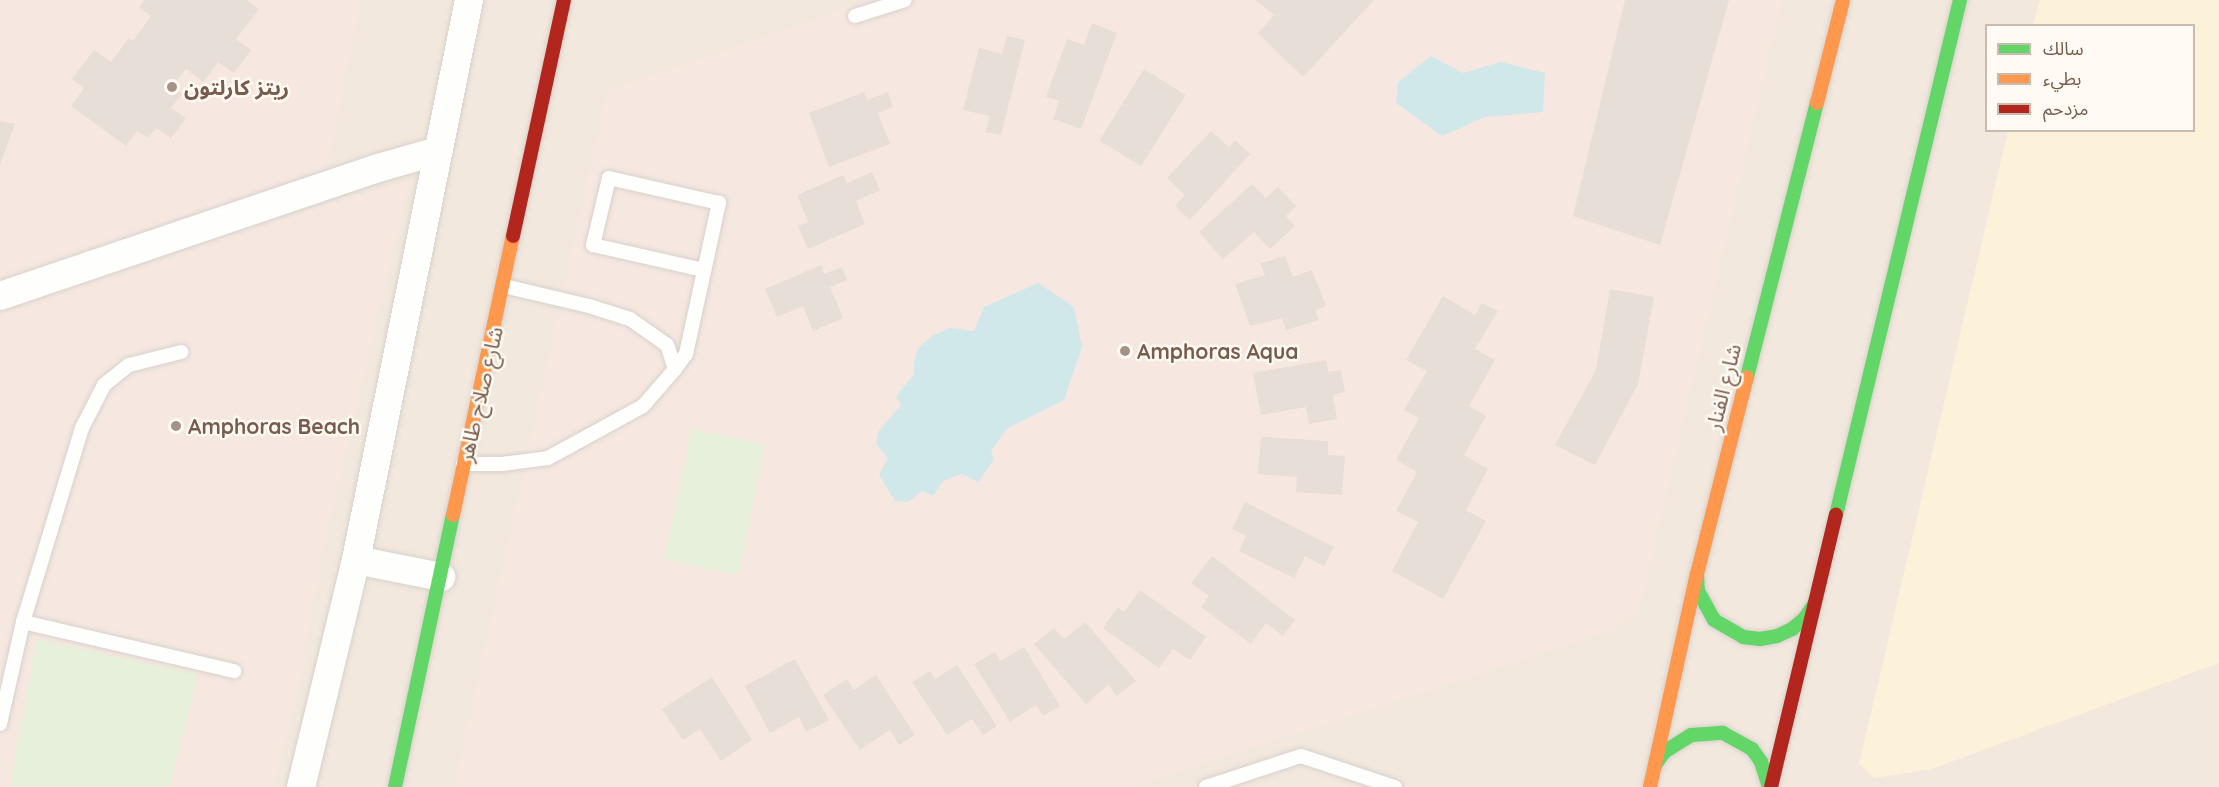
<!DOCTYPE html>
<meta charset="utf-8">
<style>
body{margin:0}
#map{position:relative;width:2219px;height:787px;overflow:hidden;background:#f9f5f0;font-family:Quicksand,"Noto Sans Arabic",sans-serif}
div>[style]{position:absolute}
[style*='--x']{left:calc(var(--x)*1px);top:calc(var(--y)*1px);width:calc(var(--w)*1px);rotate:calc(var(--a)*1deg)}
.residential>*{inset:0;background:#f2e8de}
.commercial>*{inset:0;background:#f6e8e1}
.green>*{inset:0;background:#e7f0db;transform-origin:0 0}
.sand>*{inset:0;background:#fbf2d9}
.water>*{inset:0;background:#d0e8ea}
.building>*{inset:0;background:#e6ded7;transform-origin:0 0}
.roads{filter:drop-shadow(0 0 2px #d7d1cb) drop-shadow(0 0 2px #d7d1cb)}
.lane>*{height:14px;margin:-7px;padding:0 7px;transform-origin:7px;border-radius:7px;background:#fefefd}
.street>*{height:28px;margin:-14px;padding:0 14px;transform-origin:14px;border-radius:14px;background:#fefefd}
.fast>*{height:14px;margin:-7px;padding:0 7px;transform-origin:7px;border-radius:7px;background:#63d668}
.slow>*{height:14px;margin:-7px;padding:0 7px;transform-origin:7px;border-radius:7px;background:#ff974d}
.jam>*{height:14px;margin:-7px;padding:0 7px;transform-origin:7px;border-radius:7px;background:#b3261e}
.dots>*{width:16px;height:16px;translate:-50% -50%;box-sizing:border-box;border:3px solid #fffaf3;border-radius:50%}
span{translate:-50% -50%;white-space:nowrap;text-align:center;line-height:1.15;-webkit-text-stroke:5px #fffaf3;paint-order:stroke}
.poi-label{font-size:21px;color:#7a5c4d;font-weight:700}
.left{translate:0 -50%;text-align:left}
.street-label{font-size:21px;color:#7a5c4d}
.legend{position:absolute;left:1985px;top:24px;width:210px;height:108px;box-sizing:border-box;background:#fffaf3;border:2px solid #cabbb1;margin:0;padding:8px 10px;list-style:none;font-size:18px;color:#7a5c4d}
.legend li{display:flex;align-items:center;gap:12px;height:30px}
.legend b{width:30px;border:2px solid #cabbb1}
</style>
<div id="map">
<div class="residential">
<i style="clip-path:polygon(evenodd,0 0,2219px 0,2219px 787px,0 787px,0 0,1986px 26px,2194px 26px,2194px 130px,1986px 130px,1986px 26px)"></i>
</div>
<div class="commercial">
<i style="clip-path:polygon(0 0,361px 0,327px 173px,0 288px)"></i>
<i style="clip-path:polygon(871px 0,1782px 0,1639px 611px,1611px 631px,1131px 787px,454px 787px,607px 91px)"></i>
<i style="clip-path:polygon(409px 181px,322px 556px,296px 699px,273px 787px,0 787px,0 296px)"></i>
</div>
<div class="green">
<i style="left:692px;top:429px;width:75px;height:133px;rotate:12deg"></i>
<i style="clip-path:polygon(37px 639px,198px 674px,169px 787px,10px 787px)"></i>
</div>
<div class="sand">
<i style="clip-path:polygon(2040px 0,2219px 0,2219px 663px,1932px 769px,1874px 778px,1859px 764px,2008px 131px,2194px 130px,2194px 26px,2033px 25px)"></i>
</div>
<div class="water">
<i style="clip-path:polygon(1431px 56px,1463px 73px,1501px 62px,1545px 73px,1543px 112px,1485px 117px,1442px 136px,1396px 103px,1398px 82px)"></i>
<i style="clip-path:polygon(1038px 283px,1074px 307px,1082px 347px,1064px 400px,1008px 428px,991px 450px,994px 459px,978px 482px,962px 474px,943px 481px,933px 496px,922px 491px,908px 502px,895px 501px,879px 475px,888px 458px,876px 444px,878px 432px,901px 405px,896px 396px,914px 375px,914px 362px,918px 348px,932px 336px,950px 328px,974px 331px,984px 307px)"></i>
</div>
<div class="building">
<i style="clip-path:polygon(144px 0,247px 0,259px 9px,236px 39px,251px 50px,234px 73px,218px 62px,203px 82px,186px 69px,172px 87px,182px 94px,171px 108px,186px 118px,171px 138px,156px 128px,148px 138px,137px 131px,126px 146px,71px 106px,84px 88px,72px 79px,94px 50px,111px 62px,129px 38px,133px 41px,151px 16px,139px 8px)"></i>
<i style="clip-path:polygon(1256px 0,1374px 0,1303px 77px,1258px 33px,1274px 15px)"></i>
<i style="clip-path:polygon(1625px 0,1729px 0,1660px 245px,1573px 216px)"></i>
<i style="clip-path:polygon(1092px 23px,1117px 33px,1081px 129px,1053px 119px,1059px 101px,1046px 97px,1067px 39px,1084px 45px)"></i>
<i style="clip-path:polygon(1007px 36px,1025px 40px,1001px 135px,985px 132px,990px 116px,963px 110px,979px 48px,1002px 54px)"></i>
<i style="left:1144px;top:69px;width:49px;height:84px;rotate:32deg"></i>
<i style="clip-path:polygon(864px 92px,867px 100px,888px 92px,893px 107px,878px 113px,890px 144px,829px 167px,809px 113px)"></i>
<i style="clip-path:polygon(0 121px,15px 124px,0 165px)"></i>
<i style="clip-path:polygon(1211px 131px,1229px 147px,1235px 140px,1250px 154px,1190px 220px,1175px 206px,1185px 195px,1167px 178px)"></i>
<i style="clip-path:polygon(872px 172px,880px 190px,856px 201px,865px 224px,808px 249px,798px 226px,808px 222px,797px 195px,843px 175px,847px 183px)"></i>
<i style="clip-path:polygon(1252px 184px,1266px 198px,1278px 187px,1296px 206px,1286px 216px,1295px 226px,1270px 249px,1254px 232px,1223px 259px,1199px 232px)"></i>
<i style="clip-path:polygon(1285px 256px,1293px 277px,1312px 270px,1326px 306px,1315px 310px,1319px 320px,1286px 330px,1282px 318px,1250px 326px,1235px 284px,1265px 275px,1260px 263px)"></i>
<i style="clip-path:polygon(821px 265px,824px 274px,842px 267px,847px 280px,830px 287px,843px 318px,813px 331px,803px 306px,777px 317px,765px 289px)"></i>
<i style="clip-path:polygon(1610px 289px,1654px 297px,1638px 384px,1595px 465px,1555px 445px,1596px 370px)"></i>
<i style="clip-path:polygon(1443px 296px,1475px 315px,1482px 303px,1498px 311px,1475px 349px,1495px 360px,1469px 406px,1486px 416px,1464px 455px,1488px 469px,1466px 510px,1486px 521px,1443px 599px,1392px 571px,1418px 522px,1396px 511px,1417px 472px,1396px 460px,1419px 418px,1404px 410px,1427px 371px,1406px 360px)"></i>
<i style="clip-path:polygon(1326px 360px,1328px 372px,1341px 370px,1345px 392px,1333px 395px,1337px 419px,1309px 424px,1306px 407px,1261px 415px,1253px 373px)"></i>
<i style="clip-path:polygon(1261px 437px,1328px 441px,1328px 455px,1345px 456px,1342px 495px,1296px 492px,1297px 477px,1258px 474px)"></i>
<i style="clip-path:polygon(1245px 502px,1334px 547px,1324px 566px,1305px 556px,1294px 578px,1239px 551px,1246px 536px,1232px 529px)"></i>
<i style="clip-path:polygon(1212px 556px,1295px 620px,1283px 636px,1266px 623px,1251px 644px,1201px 607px,1209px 596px,1191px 583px)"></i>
<i style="clip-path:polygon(1140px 590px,1206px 637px,1190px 660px,1173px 649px,1159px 668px,1103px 628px,1118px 607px,1124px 612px)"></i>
<i style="clip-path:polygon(1085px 622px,1136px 681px,1117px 696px,1108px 685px,1086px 704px,1034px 644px,1054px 628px,1064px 639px)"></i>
<i style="clip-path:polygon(1024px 647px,1060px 706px,1043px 716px,1036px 705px,1010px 722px,974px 664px,995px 652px,1000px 661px)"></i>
<i style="clip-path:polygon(795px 659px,829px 720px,806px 732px,799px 717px,770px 733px,745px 686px)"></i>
<i style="clip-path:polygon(957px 665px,997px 726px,983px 735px,972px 719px,947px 735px,912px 682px,930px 671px,935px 679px)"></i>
<i style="clip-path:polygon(876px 675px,915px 735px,899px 745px,890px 730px,860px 750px,823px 695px,847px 679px,854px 690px)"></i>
<i style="clip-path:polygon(712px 677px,752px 740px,721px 761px,700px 729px,683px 740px,662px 709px)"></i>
</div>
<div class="roads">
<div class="lane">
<i style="--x:855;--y:16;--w:52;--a:-17.7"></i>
<i style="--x:675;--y:369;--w:19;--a:-54"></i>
<i style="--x:686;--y:354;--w:155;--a:-77.7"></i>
<i style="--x:719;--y:203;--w:113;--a:-167.2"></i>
<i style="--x:609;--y:178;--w:69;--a:103.4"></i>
<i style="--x:593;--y:245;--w:114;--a:12.7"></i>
<i style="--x:463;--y:464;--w:39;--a:0"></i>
<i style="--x:502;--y:464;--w:46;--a:-7.4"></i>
<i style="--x:548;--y:458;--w:108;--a:-28.7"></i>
<i style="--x:643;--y:406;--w:49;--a:-49.1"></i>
<i style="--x:675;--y:369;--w:25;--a:-108"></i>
<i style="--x:667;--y:345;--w:45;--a:-144.9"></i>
<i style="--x:630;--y:319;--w:43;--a:-162.4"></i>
<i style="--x:589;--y:306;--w:87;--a:-166.8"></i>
<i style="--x:23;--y:622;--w:217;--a:13.1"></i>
<i style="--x:0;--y:724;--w:105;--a:-77.3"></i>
<i style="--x:23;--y:622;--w:203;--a:-73.1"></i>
<i style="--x:82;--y:428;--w:48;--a:-62.9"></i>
<i style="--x:104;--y:385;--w:32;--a:-39"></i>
<i style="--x:129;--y:365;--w:54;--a:-14"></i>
<i style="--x:1206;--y:787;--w:100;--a:-18.1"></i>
<i style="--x:1301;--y:756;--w:99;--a:18.3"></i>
</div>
<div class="street">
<i style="--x:0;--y:296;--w:396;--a:-18.7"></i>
<i style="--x:375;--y:169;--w:66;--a:-15.9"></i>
<i style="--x:356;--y:560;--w:87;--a:11.3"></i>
<i style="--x:301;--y:787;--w:234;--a:-76.4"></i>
<i style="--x:356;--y:560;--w:571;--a:-78.59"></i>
</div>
<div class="fast">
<i style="--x:1747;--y:377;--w:283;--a:-75.7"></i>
<i style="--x:1836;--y:515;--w:530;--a:-76.46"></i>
<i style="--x:1697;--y:574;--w:17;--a:87"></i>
<i style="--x:1698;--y:591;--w:33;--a:61"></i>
<i style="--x:1714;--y:620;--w:34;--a:30"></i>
<i style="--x:1743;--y:637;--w:17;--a:7"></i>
<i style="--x:1760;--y:639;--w:17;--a:-10"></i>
<i style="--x:1777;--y:636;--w:17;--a:-25"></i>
<i style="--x:1792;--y:629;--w:17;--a:-40"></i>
<i style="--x:1805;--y:618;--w:17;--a:-57"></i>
<i style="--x:1655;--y:765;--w:16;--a:-55"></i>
<i style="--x:1664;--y:752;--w:32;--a:-32"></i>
<i style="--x:1691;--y:735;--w:32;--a:-4"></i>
<i style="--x:1723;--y:733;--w:33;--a:29"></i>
<i style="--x:1752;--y:749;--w:16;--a:55"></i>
<i style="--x:1761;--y:762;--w:26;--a:72"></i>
<i style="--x:395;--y:787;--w:278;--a:-78"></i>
</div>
<div class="slow">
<i style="--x:1817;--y:103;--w:106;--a:-75.8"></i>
<i style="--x:453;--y:515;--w:285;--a:-77.9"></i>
<i style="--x:1650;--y:787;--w:218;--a:-77.6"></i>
<i style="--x:1697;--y:574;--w:203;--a:-75.8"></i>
</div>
<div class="jam">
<i style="--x:513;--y:236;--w:241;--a:-77.8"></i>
<i style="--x:1771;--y:787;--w:280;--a:-76.6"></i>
</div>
</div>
<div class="dots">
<i style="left:172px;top:87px;background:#a69286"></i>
<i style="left:1125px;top:351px;background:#a69286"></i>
<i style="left:176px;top:426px;background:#a69286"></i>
</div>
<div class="poi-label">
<span class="left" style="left:184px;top:87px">ريتز كارلتون</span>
<span class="left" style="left:1137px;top:351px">Amphoras Aqua</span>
<span class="left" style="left:188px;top:426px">Amphoras Beach</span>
</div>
<div class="street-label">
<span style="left:1723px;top:387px;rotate:-76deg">شارع الفنار</span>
<span style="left:480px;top:394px;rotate:-77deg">شارع صلاح طاهر</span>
</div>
<ul class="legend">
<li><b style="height:8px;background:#63d668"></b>سالك</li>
<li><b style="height:8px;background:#ff974d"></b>بطيء</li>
<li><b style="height:8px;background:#b3261e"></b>مزدحم</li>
</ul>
</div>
